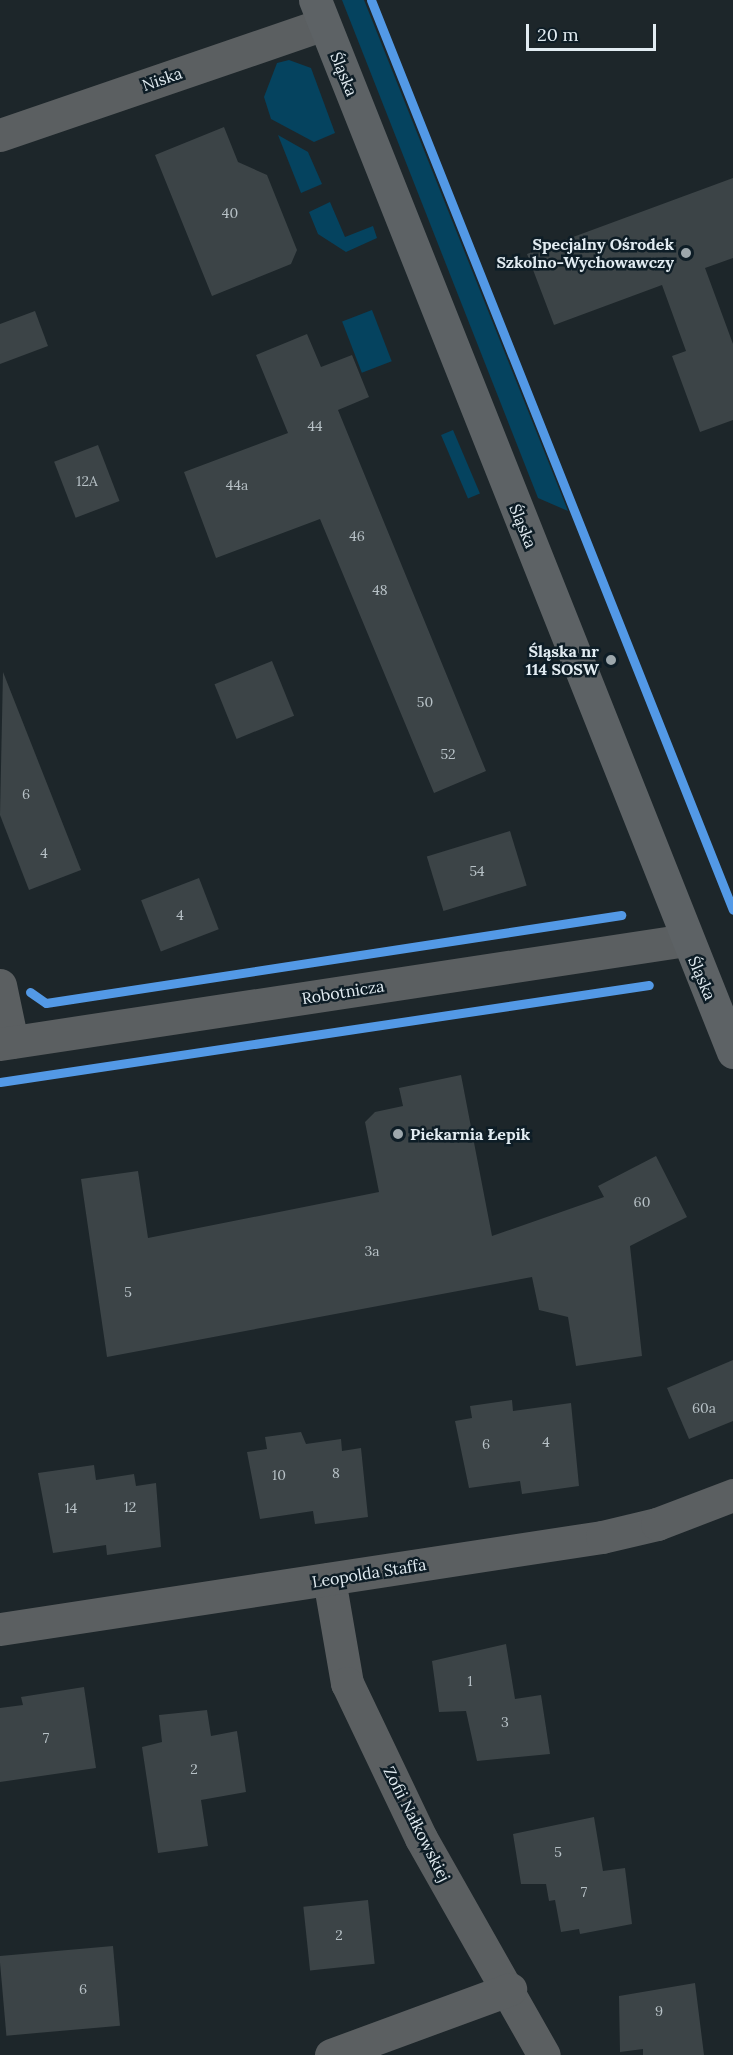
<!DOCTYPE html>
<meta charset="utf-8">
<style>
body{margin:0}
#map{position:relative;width:733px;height:2055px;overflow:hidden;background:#1d262a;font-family:Lora,serif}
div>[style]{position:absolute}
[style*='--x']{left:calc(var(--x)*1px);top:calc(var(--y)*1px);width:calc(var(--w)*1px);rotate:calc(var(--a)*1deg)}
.green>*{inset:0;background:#05435f;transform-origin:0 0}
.building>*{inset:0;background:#3c4447;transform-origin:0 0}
.street>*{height:33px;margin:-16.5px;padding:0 16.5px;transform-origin:16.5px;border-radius:16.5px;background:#5b5f61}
.secondary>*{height:33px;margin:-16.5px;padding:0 16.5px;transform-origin:16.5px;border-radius:16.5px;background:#5d6265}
.cycleway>*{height:9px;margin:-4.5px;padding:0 4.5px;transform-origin:4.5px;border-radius:4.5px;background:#5399e6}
.dots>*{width:16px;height:16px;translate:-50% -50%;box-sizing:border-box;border:3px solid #0e1d26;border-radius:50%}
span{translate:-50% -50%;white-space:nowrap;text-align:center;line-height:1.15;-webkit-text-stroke:5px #0e1d26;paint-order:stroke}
.number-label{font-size:14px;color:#b8c2c7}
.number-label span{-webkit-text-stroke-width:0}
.street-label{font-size:16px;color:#e2ecf2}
.poi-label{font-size:16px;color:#e2ecf2;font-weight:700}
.right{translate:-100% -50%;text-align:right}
.left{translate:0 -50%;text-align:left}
.scale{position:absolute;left:526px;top:24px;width:130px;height:27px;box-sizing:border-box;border:3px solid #e2ecf2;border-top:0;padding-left:8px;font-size:18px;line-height:21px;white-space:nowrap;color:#e2ecf2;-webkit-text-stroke:4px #0e1d26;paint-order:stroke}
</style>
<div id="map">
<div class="green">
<i style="clip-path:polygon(342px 0,364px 0,568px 511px,538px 498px)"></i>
<i style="clip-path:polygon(289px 60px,311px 68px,335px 133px,314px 142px,271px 119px,264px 97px,277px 63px)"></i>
<i style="clip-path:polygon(278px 135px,308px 152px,322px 184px,301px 193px)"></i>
<i style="clip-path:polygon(330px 202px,345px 237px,373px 226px,377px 238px,346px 252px,318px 234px,309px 212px)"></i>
<i style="left:372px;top:310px;width:55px;height:32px;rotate:69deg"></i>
<i style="left:453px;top:430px;width:69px;height:13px;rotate:67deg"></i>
</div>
<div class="building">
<i style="clip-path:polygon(224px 127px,238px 162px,267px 175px,297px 250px,291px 264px,212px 296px,155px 155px)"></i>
<i style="clip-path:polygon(733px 178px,733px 258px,705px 268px,733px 344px,733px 420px,700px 432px,672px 356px,686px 351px,662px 285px,554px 325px,527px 254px)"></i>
<i style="clip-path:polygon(35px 311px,48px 346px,0 364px,0 324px)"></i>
<i style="clip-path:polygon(307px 334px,321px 367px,352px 355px,369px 397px,338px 410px,486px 771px,434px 793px,320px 519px,216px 558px,184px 472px,288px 433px,256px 355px)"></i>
<i style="left:98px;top:445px;width:60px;height:47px;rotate:69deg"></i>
<i style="left:272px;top:661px;width:59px;height:62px;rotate:68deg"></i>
<i style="clip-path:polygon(3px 672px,81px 870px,29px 890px,0 815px)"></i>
<i style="left:510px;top:831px;width:57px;height:87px;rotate:73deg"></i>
<i style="left:199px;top:878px;width:55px;height:62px;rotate:69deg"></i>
<i style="clip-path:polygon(461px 1075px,492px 1236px,604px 1197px,598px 1186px,656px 1156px,687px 1217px,630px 1246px,642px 1356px,576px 1366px,568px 1317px,539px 1310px,532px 1277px,107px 1357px,81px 1179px,138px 1171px,148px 1238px,379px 1192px,365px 1122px,375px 1112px,403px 1106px,399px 1088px)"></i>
<i style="clip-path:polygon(733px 1360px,733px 1421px,689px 1439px,667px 1388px)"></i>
<i style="clip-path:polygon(512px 1400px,513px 1411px,571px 1403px,579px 1486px,522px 1494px,520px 1481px,469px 1488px,455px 1421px,472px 1418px,470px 1406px)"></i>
<i style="clip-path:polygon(301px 1432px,306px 1444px,341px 1439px,342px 1451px,361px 1448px,368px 1517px,315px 1524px,313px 1511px,260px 1519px,247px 1452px,267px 1449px,265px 1437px)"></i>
<i style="clip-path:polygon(94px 1465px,96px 1480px,134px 1474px,136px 1486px,156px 1483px,161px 1547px,107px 1555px,106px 1545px,53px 1553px,38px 1473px)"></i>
<i style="clip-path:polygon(506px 1644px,515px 1699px,541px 1695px,550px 1754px,477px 1761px,466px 1711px,439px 1712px,432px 1661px)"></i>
<i style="clip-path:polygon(84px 1687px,96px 1768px,0 1782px,0 1708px,23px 1705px,21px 1697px)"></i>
<i style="clip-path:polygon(207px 1710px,211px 1736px,237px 1731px,246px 1792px,201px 1800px,208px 1846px,158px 1853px,142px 1747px,162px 1742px,159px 1715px)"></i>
<i style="clip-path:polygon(594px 1817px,603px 1871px,625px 1868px,632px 1924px,580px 1934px,579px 1929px,561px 1932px,555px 1900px,549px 1901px,546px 1884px,521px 1884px,513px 1834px)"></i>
<i style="left:368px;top:1900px;width:64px;height:65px;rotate:84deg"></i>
<i style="left:113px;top:1946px;width:80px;height:114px;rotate:85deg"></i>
<i style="clip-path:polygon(695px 1983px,704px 2055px,643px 2055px,643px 2049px,620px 2052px,619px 1996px)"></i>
</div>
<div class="street">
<i style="--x:0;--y:135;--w:342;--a:-18.9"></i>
<i style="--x:0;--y:985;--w:58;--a:78.1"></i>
<i style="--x:0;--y:1044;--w:694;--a:-8.62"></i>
<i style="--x:329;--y:1579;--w:106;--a:80.2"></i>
<i style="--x:347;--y:1683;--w:172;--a:64.5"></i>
<i style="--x:421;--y:1838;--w:249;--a:60.5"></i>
<i style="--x:0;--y:1629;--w:609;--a:-8.69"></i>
<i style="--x:602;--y:1537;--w:57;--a:-13.3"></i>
<i style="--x:657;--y:1524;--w:81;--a:-20.9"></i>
<i style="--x:331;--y:2055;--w:191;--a:-20.2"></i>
</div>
<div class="secondary">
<i style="--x:315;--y:0;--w:1132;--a:68.33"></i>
</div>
<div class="cycleway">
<i style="--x:371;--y:0;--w:979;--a:68.31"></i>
<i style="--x:30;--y:992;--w:19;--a:35"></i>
<i style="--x:46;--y:1003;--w:582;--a:-8.7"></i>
<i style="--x:0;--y:1082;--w:656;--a:-8.5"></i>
</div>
<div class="dots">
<i style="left:686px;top:253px;background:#9da7ac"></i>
<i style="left:611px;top:660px;background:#9da7ac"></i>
<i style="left:398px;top:1134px;background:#9da7ac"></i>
</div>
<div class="number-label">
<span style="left:230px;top:213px">40</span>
<span style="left:315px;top:426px">44</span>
<span style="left:87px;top:481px">12A</span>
<span style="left:237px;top:485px">44a</span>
<span style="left:357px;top:536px">46</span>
<span style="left:380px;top:590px">48</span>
<span style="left:425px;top:702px">50</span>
<span style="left:448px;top:754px">52</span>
<span style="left:26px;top:794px">6</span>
<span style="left:44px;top:853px">4</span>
<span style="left:477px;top:871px">54</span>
<span style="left:180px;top:915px">4</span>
<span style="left:642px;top:1202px">60</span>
<span style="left:372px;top:1251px">3a</span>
<span style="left:128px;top:1292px">5</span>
<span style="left:704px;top:1408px">60a</span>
<span style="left:546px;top:1442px">4</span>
<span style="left:486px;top:1444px">6</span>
<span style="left:336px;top:1473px">8</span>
<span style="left:279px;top:1475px">10</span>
<span style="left:130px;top:1507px">12</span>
<span style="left:71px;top:1508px">14</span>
<span style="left:470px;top:1681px">1</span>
<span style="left:505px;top:1722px">3</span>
<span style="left:46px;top:1738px">7</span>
<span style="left:194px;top:1769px">2</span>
<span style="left:558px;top:1852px">5</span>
<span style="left:584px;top:1892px">7</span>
<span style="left:339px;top:1935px">2</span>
<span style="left:83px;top:1989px">6</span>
<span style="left:659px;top:2011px">9</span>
</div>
<div class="street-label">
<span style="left:344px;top:74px;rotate:68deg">Śląska</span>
<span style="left:162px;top:79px;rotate:-19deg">Niska</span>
<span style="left:523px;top:526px;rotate:68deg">Śląska</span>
<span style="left:702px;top:978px;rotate:67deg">Śląska</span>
<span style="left:343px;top:992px;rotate:-9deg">Robotnicza</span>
<span style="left:369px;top:1573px;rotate:-9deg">Leopolda Staffa</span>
<span style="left:417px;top:1824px;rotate:63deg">Zofii Nałkowskiej</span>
</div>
<div class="poi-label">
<span class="right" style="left:674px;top:253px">Specjalny Ośrodek<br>Szkolno-Wychowawczy</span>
<span class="right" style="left:599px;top:660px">Śląska nr<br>114 SOSW</span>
<span class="left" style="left:410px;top:1134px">Piekarnia Łepik</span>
</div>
<div class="scale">20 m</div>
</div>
